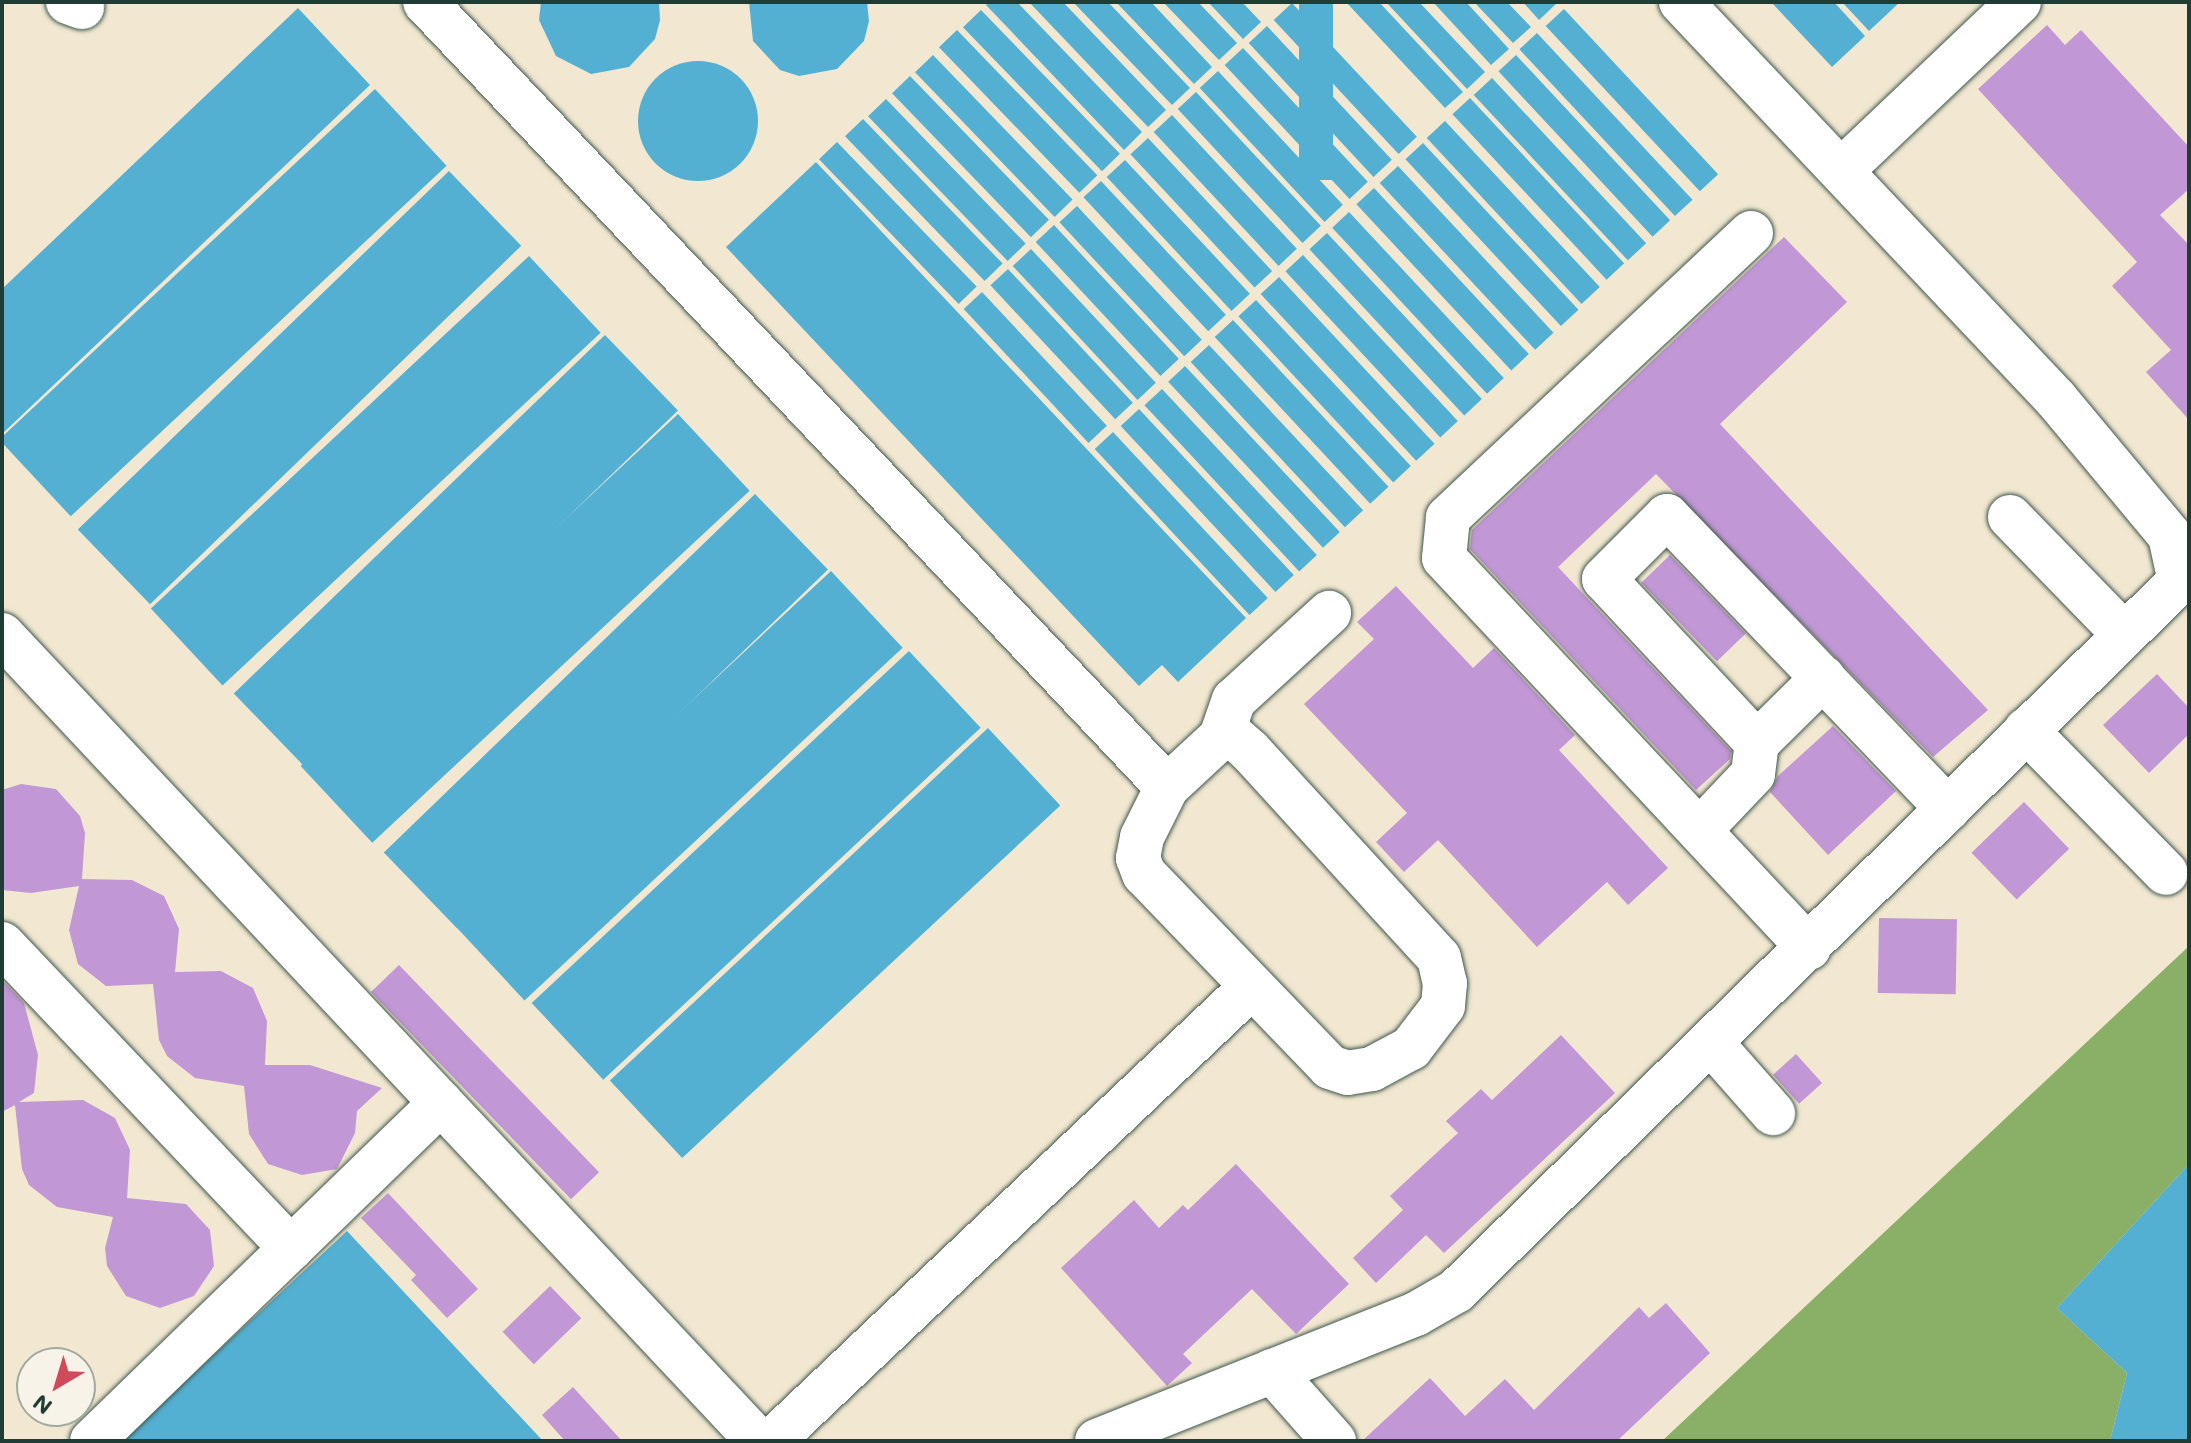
<!DOCTYPE html>
<style>
body{margin:0}
#map{position:relative;width:2191px;height:1443px;overflow:hidden;background:#f2e8d1;font-family:Mali,sans-serif}
div>[style]{position:absolute}
[style*='--x']{left:calc(var(--x)*1px);top:calc(var(--y)*1px);width:calc(var(--w)*1px);rotate:calc(var(--a)*1deg)}
.forest>*{inset:0;background:#89b066}
.water>*{inset:0;background:#54b0d2;transform-origin:0 0}
.round{border-radius:50%}
.building>*{inset:0;background:#c197d5;transform-origin:0 0}
.roads{filter:drop-shadow(0 0 2px #3f574c) drop-shadow(0 0 2px #3f574c)}
.minor>*{height:44px;margin:-22px;padding:0 22px;transform-origin:22px;border-radius:22px;background:#fff}
span{translate:-50% -50%;white-space:nowrap;text-align:center;line-height:1.15;-webkit-text-stroke:6px #f7f3e8;paint-order:stroke}
.frame{position:absolute;inset:0;border:4px solid #1f3d34;pointer-events:none}
.north{position:absolute;left:16px;top:1347px;width:80px;height:80px;box-sizing:border-box;background:#f7f3e8;border:2px solid #a1aaa0;border-radius:50%;rotate:218deg;font-size:22px;font-weight:700;line-height:32px;text-align:center;color:#1f3d34}
.north::after{content:'';display:block;margin:auto;width:28px;height:36px;background:#d1495b;clip-path:polygon(50% 0,100% 100%,50% 72%,0 100%)}
</style>
<div id="map">
<div class="forest">
<i style="clip-path:polygon(2189px 946px,2189px 1164px,2057px 1308px,2127px 1373px,2110px 1441px,1662px 1441px)"></i>
</div>
<div class="water">
<i style="clip-path:polygon(541px 2px,659px 2px,660px 20px,655px 39px,629px 67px,591px 74px,556px 56px,539px 20px)"></i>
<i style="clip-path:polygon(749px 2px,867px 2px,869px 21px,864px 41px,837px 69px,799px 76px,780px 70px,753px 41px)"></i>
<i style="clip-path:polygon(989px 2px,1017px 2px,1142px 132px,1124px 150px,986px 5px)"></i>
<i style="clip-path:polygon(1029px 2px,1063px 2px,1166px 110px,1148px 127px)"></i>
<i style="clip-path:polygon(1073px 2px,1108px 2px,1190px 88px,1172px 105px)"></i>
<i style="clip-path:polygon(1116px 2px,1151px 2px,1212px 67px,1194px 84px)"></i>
<i style="clip-path:polygon(1163px 2px,1198px 2px,1237px 43px,1219px 60px)"></i>
<i style="clip-path:polygon(1208px 2px,1242px 2px,1261px 22px,1243px 39px)"></i>
<i style="left:1299px;top:2px;width:34px;height:178px"></i>
<i style="clip-path:polygon(1346px 2px,1379px 2px,1463px 92px,1445px 108px)"></i>
<i style="clip-path:polygon(1386px 2px,1419px 2px,1485px 72px,1467px 89px)"></i>
<i style="clip-path:polygon(1433px 2px,1466px 2px,1509px 49px,1491px 65px)"></i>
<i style="clip-path:polygon(1474px 2px,1507px 2px,1531px 27px,1513px 43px)"></i>
<i style="clip-path:polygon(1523px 2px,1556px 2px,1557px 3px,1539px 20px)"></i>
<i style="clip-path:polygon(1771px 2px,1834px 2px,1865px 36px,1832px 67px)"></i>
<i style="clip-path:polygon(1842px 2px,1900px 2px,1869px 31px)"></i>
<i style="left:1292px;top:3px;width:183px;height:25px;rotate:47deg"></i>
<i style="clip-path:polygon(298px 8px,370px 85px,2px 434px,2px 289px)"></i>
<i style="left:1564px;top:9px;width:226px;height:25px;rotate:47deg"></i>
<i style="left:981px;top:10px;width:200px;height:25px;rotate:46deg"></i>
<i style="left:1267px;top:26px;width:183px;height:25px;rotate:47deg"></i>
<i style="left:957px;top:30px;width:202px;height:25px;rotate:46deg"></i>
<i style="left:1537px;top:33px;width:228px;height:24px;rotate:47deg"></i>
<i style="left:1243px;top:48px;width:183px;height:25px;rotate:47deg"></i>
<i style="left:933px;top:55px;width:201px;height:25px;rotate:46deg"></i>
<i style="left:1516px;top:55px;width:226px;height:24px;rotate:47deg"></i>
<i class="round" style="left:638px;top:61px;width:120px;height:120px"></i>
<i style="left:1218px;top:71px;width:183px;height:25px;rotate:47deg"></i>
<i style="left:910px;top:76px;width:200px;height:25px;rotate:46deg"></i>
<i style="left:1492px;top:78px;width:226px;height:25px;rotate:47deg"></i>
<i style="left:375px;top:89px;width:105px;height:514px;rotate:47deg"></i>
<i style="left:1196px;top:92px;width:183px;height:25px;rotate:47deg"></i>
<i style="left:1470px;top:98px;width:226px;height:24px;rotate:47deg"></i>
<i style="left:886px;top:99px;width:201px;height:25px;rotate:46deg"></i>
<i style="left:1172px;top:115px;width:183px;height:25px;rotate:47deg"></i>
<i style="left:863px;top:119px;width:201px;height:25px;rotate:46deg"></i>
<i style="left:1445px;top:121px;width:227px;height:25px;rotate:47deg"></i>
<i style="left:1148px;top:138px;width:182px;height:24px;rotate:47deg"></i>
<i style="left:837px;top:142px;width:201px;height:25px;rotate:46deg"></i>
<i style="left:1423px;top:143px;width:228px;height:24px;rotate:47deg"></i>
<i style="left:1125px;top:160px;width:183px;height:25px;rotate:47deg"></i>
<i style="clip-path:polygon(816px 162px,1246px 618px,1178px 682px,1162px 665px,1139px 686px,726px 247px)"></i>
<i style="left:1398px;top:166px;width:228px;height:25px;rotate:47deg"></i>
<i style="left:449px;top:171px;width:104px;height:516px;rotate:46deg"></i>
<i style="left:1101px;top:181px;width:183px;height:24px;rotate:47deg"></i>
<i style="left:1374px;top:188px;width:227px;height:24px;rotate:47deg"></i>
<i style="left:1077px;top:206px;width:183px;height:24px;rotate:47deg"></i>
<i style="left:1349px;top:212px;width:227px;height:23px;rotate:47deg"></i>
<i style="left:1054px;top:225px;width:183px;height:25px;rotate:47deg"></i>
<i style="left:1327px;top:233px;width:227px;height:24px;rotate:47deg"></i>
<i style="left:1031px;top:249px;width:183px;height:25px;rotate:47deg"></i>
<i style="left:1303px;top:255px;width:227px;height:24px;rotate:47deg"></i>
<i style="left:529px;top:256px;width:105px;height:517px;rotate:47deg"></i>
<i style="left:1008px;top:269px;width:183px;height:24px;rotate:47deg"></i>
<i style="left:1279px;top:277px;width:228px;height:25px;rotate:47deg"></i>
<i style="left:982px;top:292px;width:183px;height:25px;rotate:47deg"></i>
<i style="left:1256px;top:300px;width:227px;height:24px;rotate:47deg"></i>
<i style="left:1233px;top:320px;width:228px;height:25px;rotate:47deg"></i>
<i style="left:605px;top:335px;width:105px;height:516px;rotate:46deg"></i>
<i style="left:1209px;top:345px;width:226px;height:25px;rotate:47deg"></i>
<i style="left:1185px;top:366px;width:227px;height:23px;rotate:47deg"></i>
<i style="left:1162px;top:389px;width:227px;height:24px;rotate:47deg"></i>
<i style="left:1139px;top:409px;width:227px;height:25px;rotate:47deg"></i>
<i style="left:678px;top:414px;width:105px;height:516px;rotate:47deg"></i>
<i style="left:1113px;top:432px;width:227px;height:25px;rotate:47deg"></i>
<i style="left:755px;top:494px;width:105px;height:516px;rotate:46deg"></i>
<i style="left:831px;top:571px;width:105px;height:517px;rotate:47deg"></i>
<i style="left:909px;top:651px;width:105px;height:516px;rotate:47deg"></i>
<i style="left:988px;top:728px;width:106px;height:517px;rotate:47deg"></i>
<i style="clip-path:polygon(2189px 1164px,2189px 1441px,2110px 1441px,2127px 1373px,2057px 1308px)"></i>
<i style="clip-path:polygon(347px 1231px,543px 1441px,121px 1441px)"></i>
</div>
<div class="building">
<i style="clip-path:polygon(2047px 25px,2065px 45px,2081px 30px,2189px 147px,2189px 189px,2160px 215px,2189px 245px,2189px 420px,2146px 372px,2171px 350px,2112px 286px,2137px 262px,1978px 89px)"></i>
<i style="clip-path:polygon(1784px 237px,1847px 302px,1720px 424px,1988px 710px,1933px 757px,1656px 474px,1558px 567px,1731px 751px,1730px 759px,1696px 790px,1470px 549px,1472px 530px)"></i>
<i style="left:1670px;top:555px;width:109px;height:40px;rotate:46deg"></i>
<i style="clip-path:polygon(1396px 586px,1473px 668px,1494px 648px,1575px 735px,1559px 750px,1668px 868px,1628px 905px,1607px 882px,1537px 947px,1438px 840px,1404px 872px,1376px 842px,1407px 813px,1304px 704px,1374px 639px,1357px 622px)"></i>
<i style="clip-path:polygon(2157px 674px,2189px 708px,2189px 734px,2149px 773px,2103px 725px)"></i>
<i style="clip-path:polygon(1833px 726px,1896px 791px,1828px 855px,1770px 792px,1778px 776px)"></i>
<i style="clip-path:polygon(21px 784px,56px 789px,80px 816px,85px 833px,82px 879px,132px 880px,164px 896px,179px 929px,175px 972px,221px 971px,253px 988px,267px 1021px,265px 1065px,310px 1065px,382px 1088px,357px 1111px,355px 1133px,337px 1169px,302px 1175px,268px 1164px,249px 1134px,244px 1086px,195px 1078px,167px 1056px,159px 1040px,153px 984px,106px 986px,78px 964px,69px 930px,79px 886px,31px 893px,2px 890px,2px 790px)"></i>
<i style="left:2024px;top:802px;width:65px;height:73px;rotate:46deg"></i>
<i style="left:1879px;top:918px;width:78px;height:75px;rotate:1deg"></i>
<i style="left:399px;top:965px;width:288px;height:39px;rotate:46deg"></i>
<i style="clip-path:polygon(2px 980px,24px 1003px,38px 1055px,34px 1093px,19px 1102px,83px 1100px,115px 1118px,130px 1150px,127px 1198px,186px 1204px,210px 1230px,214px 1266px,194px 1296px,160px 1308px,126px 1296px,107px 1266px,105px 1248px,113px 1217px,57px 1207px,29px 1185px,22px 1169px,15px 1105px,2px 1112px)"></i>
<i style="clip-path:polygon(1561px 1035px,1615px 1093px,1444px 1253px,1426px 1235px,1376px 1283px,1353px 1258px,1403px 1210px,1390px 1196px,1458px 1133px,1446px 1121px,1481px 1089px,1492px 1100px)"></i>
<i style="left:1796px;top:1054px;width:39px;height:31px;rotate:48deg"></i>
<i style="clip-path:polygon(1236px 1164px,1349px 1284px,1296px 1334px,1252px 1289px,1183px 1354px,1192px 1363px,1167px 1386px,1061px 1268px,1134px 1200px,1159px 1228px,1183px 1205px,1188px 1210px)"></i>
<i style="clip-path:polygon(388px 1193px,478px 1289px,447px 1318px,411px 1280px,416px 1275px,361px 1218px)"></i>
<i style="left:550px;top:1286px;width:45px;height:66px;rotate:46deg"></i>
<i style="clip-path:polygon(1666px 1303px,1710px 1353px,1617px 1441px,1362px 1441px,1430px 1378px,1465px 1416px,1505px 1379px,1534px 1410px,1639px 1307px,1649px 1318px)"></i>
<i style="clip-path:polygon(573px 1387px,622px 1441px,565px 1441px,542px 1415px)"></i>
</div>
<div class="roads">
<div class="minor">
<i style="--x:68;--y:2;--w:15;--a:20"></i>
<i style="--x:425;--y:2;--w:1080;--a:46.61"></i>
<i style="--x:1681;--y:2;--w:546;--a:46.63"></i>
<i style="--x:2056;--y:399;--w:178;--a:50.2"></i>
<i style="--x:2170;--y:536;--w:42;--a:77.6"></i>
<i style="--x:1842;--y:170;--w:244;--a:-43.5"></i>
<i style="--x:1751;--y:233;--w:416;--a:136.8"></i>
<i style="--x:1448;--y:518;--w:40;--a:95.7"></i>
<i style="--x:1444;--y:558;--w:534;--a:46.9"></i>
<i style="--x:2010;--y:517;--w:162;--a:45.8"></i>
<i style="--x:2;--y:635;--w:1105;--a:46.83"></i>
<i style="--x:2026;--y:730;--w:200;--a:45.6"></i>
<i style="--x:1221;--y:737;--w:13;--a:0"></i>
<i style="--x:1234;--y:737;--w:21;--a:41"></i>
<i style="--x:1250;--y:751;--w:280;--a:47.6"></i>
<i style="--x:1439;--y:958;--w:26;--a:77"></i>
<i style="--x:1445;--y:983;--w:23;--a:95"></i>
<i style="--x:1443;--y:1006;--w:53;--a:127.3"></i>
<i style="--x:1411;--y:1048;--w:44;--a:151.7"></i>
<i style="--x:1372;--y:1069;--w:24;--a:171"></i>
<i style="--x:1348;--y:1073;--w:19;--a:-162"></i>
<i style="--x:1330;--y:1067;--w:268;--a:-133.9"></i>
<i style="--x:1144;--y:874;--w:17;--a:-111"></i>
<i style="--x:1138;--y:858;--w:21;--a:-79"></i>
<i style="--x:1142;--y:837;--w:56;--a:-63.4"></i>
<i style="--x:1167;--y:787;--w:74;--a:-42.8"></i>
<i style="--x:1221;--y:737;--w:39;--a:-71"></i>
<i style="--x:1234;--y:700;--w:129;--a:-42.5"></i>
<i style="--x:1757;--y:743;--w:93;--a:-44.6"></i>
<i style="--x:1700;--y:830;--w:77;--a:-46.6"></i>
<i style="--x:1753;--y:774;--w:31;--a:-83"></i>
<i style="--x:1757;--y:743;--w:224;--a:-133"></i>
<i style="--x:1604;--y:579;--w:89;--a:-45"></i>
<i style="--x:1667;--y:516;--w:406;--a:46.2"></i>
<i style="--x:2;--y:944;--w:420;--a:46.5"></i>
<i style="--x:1713;--y:1045;--w:91;--a:48.6"></i>
<i style="--x:1272;--y:1371;--w:94;--a:48.5"></i>
<i style="--x:92;--y:1441;--w:486;--a:-44.1"></i>
<i style="--x:772;--y:1441;--w:659;--a:-43.46"></i>
<i style="--x:1097;--y:1441;--w:343;--a:-21.7"></i>
<i style="--x:1416;--y:1314;--w:46;--a:-29.9"></i>
<i style="--x:1456;--y:1291;--w:1027;--a:-44.45"></i>
</div>
</div>
<div class="frame"></div>
<div class="north">N</div>
</div>
